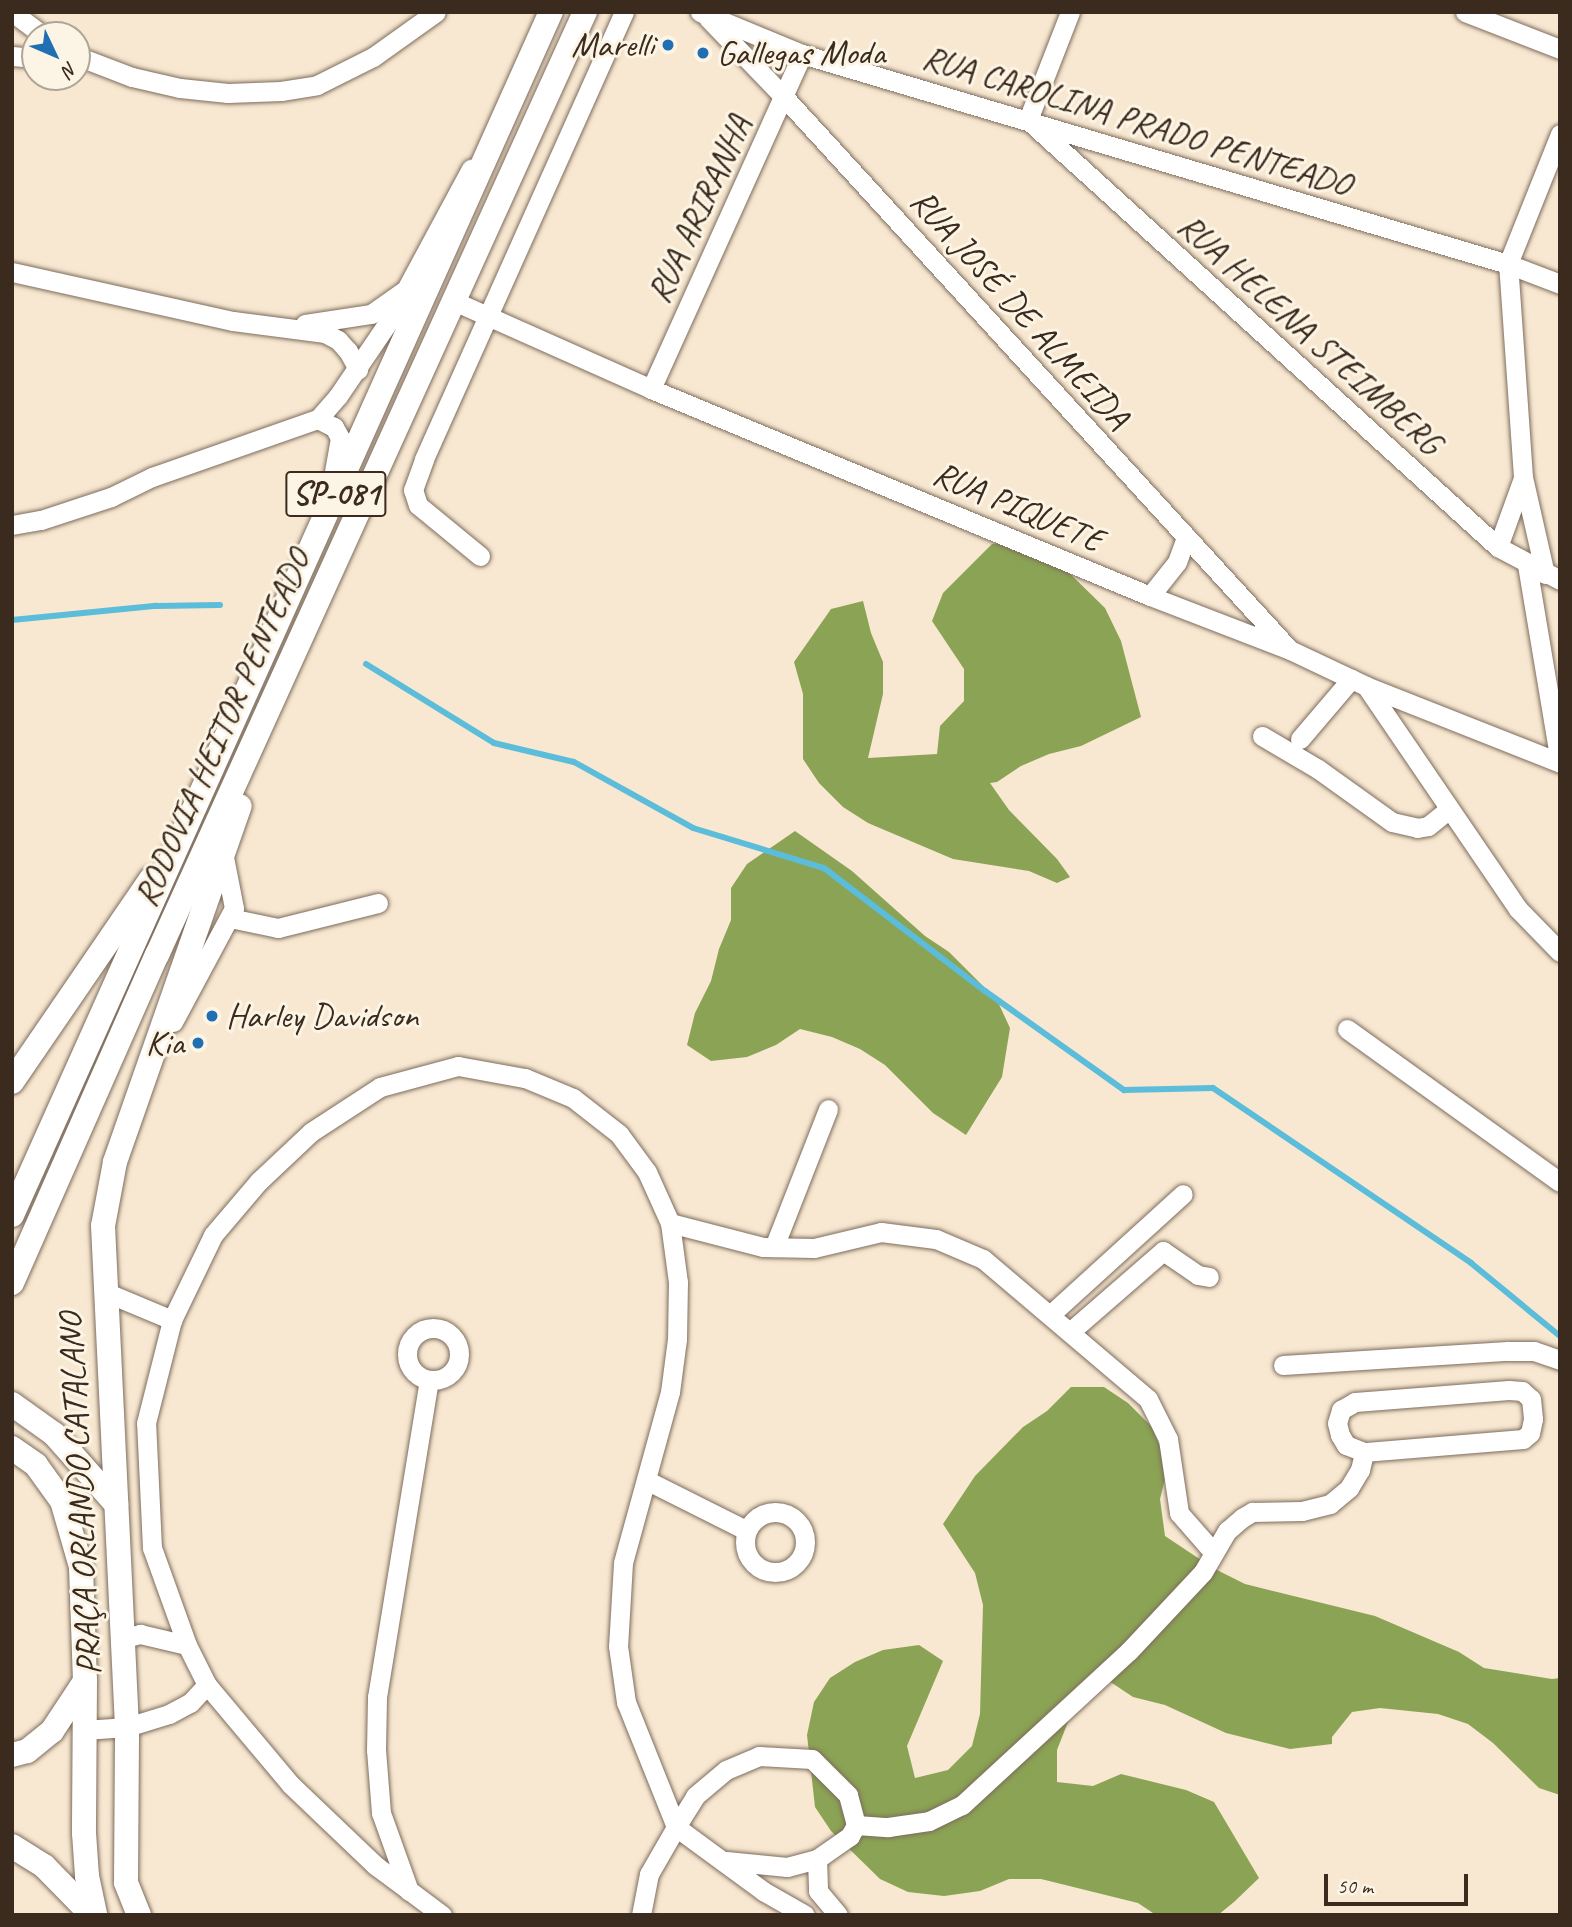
<!DOCTYPE html>
<meta charset="utf-8">
<style>
body{margin:0}
#map{position:relative;width:1572px;height:1927px;overflow:hidden;background:#f8e8d1;font-family:Caveat,sans-serif}
div>[style]{position:absolute}
[style*='--x']{left:calc(var(--x)*1px);top:calc(var(--y)*1px);width:calc(var(--w)*1px);rotate:calc(var(--a)*1deg)}
.forest>*{inset:0;background:#8ba354}
.stream>*{height:6px;margin:-3px;padding:0 3px;transform-origin:3px;border-radius:3px;background:#5bbdda}
.roads{filter:drop-shadow(0 0 2px #7d6c5d) drop-shadow(0 0 2px #7d6c5d)}
.minor>*{height:19px;margin:-9.5px;padding:0 9.5px;transform-origin:9.5px;border-radius:9.5px;background:#fff}
.minor>.ring{margin:-9.5px;padding:0;box-sizing:content-box;background:none;border:19px solid #fff;border-radius:50%}
.major>*{height:24px;margin:-12px;padding:0 12px;transform-origin:12px;border-radius:12px;background:#fff}
.dots>*{width:19px;height:19px;translate:-50% -50%;box-sizing:border-box;border:4px solid #fcf5e5;border-radius:50%}
span{translate:-50% -50%;white-space:nowrap;text-align:center;line-height:1.15;-webkit-text-stroke:6px #fcf5e5;paint-order:stroke}
.shield-label span{padding:2px 5px;background:#fcf5e5;border:2px solid;border-radius:5px;-webkit-text-stroke-width:0}
.shield-label{font-size:33px;color:#3b2a1e;font-weight:700}
.poi-label{font-size:35px;color:#3b2a1e}
.right{translate:-100% -50%;text-align:right}
.left{translate:0 -50%;text-align:left}
.street-label{font-size:35px;color:#3b2a1e}
.frame{position:absolute;inset:0;border:14px solid #3b2a1e;pointer-events:none}
.north{position:absolute;left:21px;top:21px;width:70px;height:70px;box-sizing:border-box;background:#fcf5e5;border:2px solid #afa495;border-radius:50%;rotate:134deg;font-size:19px;font-weight:700;line-height:28px;text-align:center;color:#3b2a1e}
.north::after{content:'';display:block;margin:auto;width:24px;height:32px;background:#1f6fb2;clip-path:polygon(50% 0,100% 100%,50% 72%,0 100%)}
.scale{position:absolute;left:1324px;top:1874px;width:144px;height:32px;box-sizing:border-box;border:4px solid #3b2a1e;border-top:0;padding-left:9px;font-size:21px;line-height:24px;white-space:nowrap;color:#3b2a1e;-webkit-text-stroke:5px #fcf5e5;paint-order:stroke}
</style>
<div id="map">
<div class="forest">
<i style="clip-path:polygon(1028px 540px,1056px 560px,1105px 608px,1121px 641px,1141px 717px,1081px 746px,1049px 754px,1021px 766px,997px 782px,990px 783px,1009px 810px,1057px 859px,1070px 877px,1057px 883px,1029px 871px,953px 859px,868px 823px,843px 807px,819px 783px,803px 759px,803px 694px,794px 662px,831px 609px,863px 601px,871px 633px,883px 662px,883px 694px,868px 758px,937px 754px,940px 726px,964px 701px,964px 669px,932px 621px,943px 593px,992px 544px)"></i>
<i style="clip-path:polygon(795px 831px,852px 871px,925px 936px,949px 952px,997px 1000px,1010px 1028px,1002px 1077px,966px 1135px,933px 1113px,885px 1065px,860px 1049px,832px 1037px,800px 1029px,776px 1045px,747px 1057px,711px 1061px,687px 1045px,695px 1013px,711px 981px,719px 949px,731px 920px,731px 888px,747px 864px)"></i>
<i style="clip-path:polygon(1071px 1387px,1104px 1387px,1128px 1403px,1152px 1427px,1168px 1467px,1160px 1499px,1165px 1536px,1213px 1568px,1245px 1584px,1375px 1616px,1459px 1652px,1484px 1668px,1552px 1679px,1560px 1678px,1560px 1795px,1539px 1788px,1493px 1743px,1468px 1724px,1438px 1714px,1380px 1708px,1352px 1712px,1332px 1737px,1332px 1744px,1290px 1749px,1226px 1733px,1165px 1705px,1133px 1697px,1109px 1681px,1085px 1697px,1068px 1722px,1057px 1750px,1057px 1782px,1093px 1786px,1121px 1774px,1186px 1790px,1214px 1802px,1259px 1878px,1234px 1902px,1218px 1915px,1156px 1915px,1138px 1903px,1041px 1879px,1009px 1879px,980px 1891px,944px 1896px,908px 1892px,880px 1879px,831px 1831px,815px 1807px,807px 1735px,814px 1702px,830px 1678px,855px 1662px,883px 1650px,919px 1645px,943px 1661px,907px 1746px,915px 1778px,948px 1770px,972px 1746px,980px 1714px,983px 1605px,975px 1573px,943px 1524px,975px 1476px,1023px 1427px,1047px 1411px)"></i>
</div>
<div class="stream">
<i style="--x:12;--y:620;--w:145;--a:-5.6"></i>
<i style="--x:156;--y:606;--w:64;--a:-0.9"></i>
<i style="--x:366;--y:664;--w:150;--a:31.7"></i>
<i style="--x:494;--y:743;--w:82;--a:13.4"></i>
<i style="--x:574;--y:762;--w:136;--a:29"></i>
<i style="--x:693;--y:828;--w:137;--a:17"></i>
<i style="--x:824;--y:868;--w:203;--a:37.4"></i>
<i style="--x:985;--y:991;--w:171;--a:35.5"></i>
<i style="--x:1124;--y:1090;--w:89;--a:-1.3"></i>
<i style="--x:1213;--y:1088;--w:312;--a:34.1"></i>
<i style="--x:1471;--y:1263;--w:115;--a:39.4"></i>
</div>
<div class="roads">
<div class="minor">
<i style="--x:12;--y:12;--w:39;--a:37"></i>
<i style="--x:700;--y:12;--w:110;--a:22.4"></i>
<i style="--x:802;--y:54;--w:737;--a:16.57"></i>
<i style="--x:1508;--y:264;--w:56;--a:21"></i>
<i style="--x:1070;--y:12;--w:116;--a:111.3"></i>
<i style="--x:1028;--y:120;--w:635;--a:42.26"></i>
<i style="--x:1498;--y:547;--w:70;--a:28"></i>
<i style="--x:1465;--y:12;--w:102;--a:21.3"></i>
<i style="--x:708;--y:18;--w:111;--a:46.1"></i>
<i style="--x:785;--y:98;--w:744;--a:47.56"></i>
<i style="--x:12;--y:56;--w:23;--a:5"></i>
<i style="--x:77;--y:56;--w:59;--a:20.9"></i>
<i style="--x:132;--y:77;--w:49;--a:12.9"></i>
<i style="--x:180;--y:88;--w:48;--a:5.9"></i>
<i style="--x:228;--y:93;--w:53;--a:-2.2"></i>
<i style="--x:281;--y:91;--w:36;--a:-9"></i>
<i style="--x:317;--y:85;--w:63;--a:-26.6"></i>
<i style="--x:373;--y:57;--w:77;--a:-35.5"></i>
<i style="--x:12;--y:272;--w:226;--a:12.5"></i>
<i style="--x:233;--y:321;--w:93;--a:7.4"></i>
<i style="--x:325;--y:333;--w:15;--a:28"></i>
<i style="--x:338;--y:340;--w:15;--a:48"></i>
<i style="--x:348;--y:351;--w:21;--a:61"></i>
<i style="--x:456;--y:302;--w:214;--a:24"></i>
<i style="--x:651;--y:389;--w:540;--a:22.53"></i>
<i style="--x:1150;--y:596;--w:150;--a:21.1"></i>
<i style="--x:1290;--y:650;--w:84;--a:25.3"></i>
<i style="--x:1366;--y:686;--w:209;--a:21.6"></i>
<i style="--x:305;--y:324;--w:67;--a:-8.6"></i>
<i style="--x:371;--y:314;--w:39;--a:-35"></i>
<i style="--x:651;--y:389;--w:367;--a:-65.7"></i>
<i style="--x:318;--y:419;--w:18;--a:27"></i>
<i style="--x:334;--y:427;--w:13;--a:61"></i>
<i style="--x:340;--y:438;--w:46;--a:100.1"></i>
<i style="--x:12;--y:525;--w:29;--a:-10"></i>
<i style="--x:41;--y:520;--w:74;--a:-18.2"></i>
<i style="--x:111;--y:497;--w:46;--a:-26"></i>
<i style="--x:152;--y:477;--w:176;--a:-19.3"></i>
<i style="--x:318;--y:419;--w:30;--a:-49"></i>
<i style="--x:338;--y:396;--w:91;--a:-55.8"></i>
<i style="--x:389;--y:321;--w:173;--a:-61.7"></i>
<i style="--x:1498;--y:547;--w:73;--a:-70.1"></i>
<i style="--x:480;--y:556;--w:80;--a:-140.6"></i>
<i style="--x:418;--y:505;--w:16;--a:-108"></i>
<i style="--x:413;--y:490;--w:33;--a:-70"></i>
<i style="--x:424;--y:459;--w:490;--a:-65.9"></i>
<i style="--x:1527;--y:565;--w:200;--a:80.5"></i>
<i style="--x:1545;--y:574;--w:99;--a:-102.8"></i>
<i style="--x:1523;--y:477;--w:214;--a:-94"></i>
<i style="--x:1508;--y:264;--w:140;--a:-68.2"></i>
<i style="--x:1150;--y:596;--w:43;--a:-51.5"></i>
<i style="--x:1177;--y:562;--w:27;--a:-70"></i>
<i style="--x:1366;--y:686;--w:270;--a:55.7"></i>
<i style="--x:1518;--y:909;--w:60;--a:45.7"></i>
<i style="--x:1262;--y:736;--w:65;--a:30.5"></i>
<i style="--x:1318;--y:769;--w:91;--a:35.6"></i>
<i style="--x:1392;--y:822;--w:26;--a:13"></i>
<i style="--x:1417;--y:828;--w:11;--a:-10"></i>
<i style="--x:1428;--y:826;--w:27;--a:-39"></i>
<i style="--x:1300;--y:739;--w:79;--a:-49.6"></i>
<i style="--x:230;--y:918;--w:49;--a:11.8"></i>
<i style="--x:278;--y:928;--w:103;--a:-14"></i>
<i style="--x:173;--y:1022;--w:129;--a:-61.8"></i>
<i style="--x:234;--y:908;--w:52;--a:-101.1"></i>
<i style="--x:1347;--y:1029;--w:262;--a:35.7"></i>
<i style="--x:670;--y:1223;--w:96;--a:14.5"></i>
<i style="--x:763;--y:1247;--w:51;--a:1.1"></i>
<i style="--x:814;--y:1248;--w:69;--a:-13.4"></i>
<i style="--x:881;--y:1232;--w:55;--a:7.3"></i>
<i style="--x:936;--y:1239;--w:51;--a:23.1"></i>
<i style="--x:983;--y:1259;--w:216;--a:40.3"></i>
<i style="--x:1148;--y:1399;--w:45;--a:63.4"></i>
<i style="--x:1168;--y:1439;--w:75;--a:81.5"></i>
<i style="--x:1179;--y:1513;--w:53;--a:48.8"></i>
<i style="--x:774;--y:1247;--w:148;--a:-68.6"></i>
<i style="--x:105;--y:1292;--w:73;--a:22.7"></i>
<i style="--x:1051;--y:1314;--w:178;--a:-42.3"></i>
<i class="ring" style="left:407px;top:1328px;width:33px;height:33px"></i>
<i style="--x:1071;--y:1331;--w:122;--a:-41"></i>
<i style="--x:1163;--y:1251;--w:42;--a:34.4"></i>
<i style="--x:1198;--y:1275;--w:11;--a:10"></i>
<i style="--x:1283;--y:1365;--w:225;--a:-3.6"></i>
<i style="--x:1508;--y:1351;--w:26;--a:0"></i>
<i style="--x:1534;--y:1351;--w:28;--a:19"></i>
<i style="--x:1509;--y:1390;--w:13;--a:4"></i>
<i style="--x:1522;--y:1391;--w:12;--a:42"></i>
<i style="--x:1531;--y:1399;--w:20;--a:84"></i>
<i style="--x:1533;--y:1419;--w:14;--a:102"></i>
<i style="--x:1530;--y:1433;--w:9;--a:139"></i>
<i style="--x:1523;--y:1439;--w:160;--a:175.3"></i>
<i style="--x:1364;--y:1452;--w:19;--a:-159"></i>
<i style="--x:1346;--y:1445;--w:12;--a:-121"></i>
<i style="--x:1340;--y:1435;--w:12;--a:-104"></i>
<i style="--x:1337;--y:1423;--w:14;--a:-73"></i>
<i style="--x:1341;--y:1410;--w:16;--a:-30"></i>
<i style="--x:1355;--y:1402;--w:154;--a:-4.5"></i>
<i style="--x:646;--y:1480;--w:112;--a:26.6"></i>
<i class="ring" style="left:745px;top:1512px;width:41px;height:41px"></i>
<i style="--x:121;--y:1639;--w:20;--a:-15"></i>
<i style="--x:140;--y:1634;--w:48;--a:13.2"></i>
<i style="--x:84;--y:1730;--w:43;--a:-4"></i>
<i style="--x:127;--y:1727;--w:44;--a:-17.2"></i>
<i style="--x:169;--y:1714;--w:24;--a:-28"></i>
<i style="--x:190;--y:1703;--w:25;--a:-47"></i>
<i style="--x:856;--y:1825;--w:32;--a:4"></i>
<i style="--x:888;--y:1827;--w:41;--a:-8.3"></i>
<i style="--x:929;--y:1821;--w:37;--a:-26"></i>
<i style="--x:962;--y:1805;--w:227;--a:-42.7"></i>
<i style="--x:1129;--y:1651;--w:108;--a:-46.9"></i>
<i style="--x:1203;--y:1572;--w:48;--a:-59.7"></i>
<i style="--x:1227;--y:1531;--w:20;--a:-41"></i>
<i style="--x:1242;--y:1518;--w:12;--a:-31"></i>
<i style="--x:1252;--y:1512;--w:50;--a:-1.1"></i>
<i style="--x:1302;--y:1511;--w:29;--a:-14"></i>
<i style="--x:1330;--y:1504;--w:25;--a:-40"></i>
<i style="--x:1349;--y:1488;--w:21;--a:-59"></i>
<i style="--x:1360;--y:1470;--w:18;--a:-77"></i>
<i style="--x:817;--y:1859;--w:32;--a:88"></i>
<i style="--x:818;--y:1891;--w:31;--a:50"></i>
<i style="--x:409;--y:1891;--w:83;--a:-109.7"></i>
<i style="--x:381;--y:1813;--w:63;--a:-94.5"></i>
<i style="--x:376;--y:1750;--w:53;--a:-88.9"></i>
<i style="--x:377;--y:1697;--w:321;--a:-80.7"></i>
<i style="--x:442;--y:1915;--w:84;--a:-143.3"></i>
<i style="--x:375;--y:1865;--w:116;--a:-136.4"></i>
<i style="--x:291;--y:1785;--w:131;--a:-130"></i>
<i style="--x:207;--y:1685;--w:45;--a:-116.6"></i>
<i style="--x:187;--y:1645;--w:103;--a:-109.8"></i>
<i style="--x:152;--y:1548;--w:125;--a:-92.7"></i>
<i style="--x:146;--y:1423;--w:106;--a:-75.8"></i>
<i style="--x:172;--y:1320;--w:94;--a:-64.2"></i>
<i style="--x:213;--y:1235;--w:71;--a:-49.6"></i>
<i style="--x:259;--y:1181;--w:71;--a:-43.3"></i>
<i style="--x:311;--y:1132;--w:82;--a:-33.1"></i>
<i style="--x:380;--y:1087;--w:81;--a:-15.1"></i>
<i style="--x:458;--y:1066;--w:68;--a:10.2"></i>
<i style="--x:525;--y:1078;--w:52;--a:22.6"></i>
<i style="--x:573;--y:1098;--w:58;--a:38"></i>
<i style="--x:619;--y:1134;--w:47;--a:53.6"></i>
<i style="--x:647;--y:1172;--w:56;--a:65.7"></i>
<i style="--x:670;--y:1223;--w:60;--a:82.3"></i>
<i style="--x:678;--y:1282;--w:57;--a:91"></i>
<i style="--x:677;--y:1339;--w:53;--a:97.5"></i>
<i style="--x:670;--y:1392;--w:177;--a:105.4"></i>
<i style="--x:623;--y:1563;--w:83;--a:93.4"></i>
<i style="--x:618;--y:1646;--w:57;--a:81.9"></i>
<i style="--x:626;--y:1702;--w:135;--a:68.2"></i>
<i style="--x:676;--y:1827;--w:108;--a:36.3"></i>
<i style="--x:763;--y:1891;--w:48;--a:29.7"></i>
<i style="--x:641;--y:1915;--w:42;--a:-79"></i>
<i style="--x:649;--y:1874;--w:54;--a:-60.1"></i>
<i style="--x:676;--y:1827;--w:36;--a:-58"></i>
<i style="--x:695;--y:1796;--w:40;--a:-40"></i>
<i style="--x:726;--y:1770;--w:36;--a:-23"></i>
<i style="--x:759;--y:1756;--w:53;--a:3.2"></i>
<i style="--x:812;--y:1759;--w:51;--a:45"></i>
<i style="--x:848;--y:1795;--w:31;--a:75"></i>
<i style="--x:856;--y:1825;--w:13;--a:119"></i>
<i style="--x:850;--y:1836;--w:40;--a:145.1"></i>
<i style="--x:817;--y:1859;--w:31;--a:165"></i>
<i style="--x:787;--y:1867;--w:61;--a:-174.4"></i>
</div>
<div class="major">
<i style="--x:12;--y:1082;--w:246;--a:-55.6"></i>
<i style="--x:12;--y:1215;--w:1318;--a:-65.87"></i>
<i style="--x:12;--y:1283;--w:359;--a:-66.2"></i>
<i style="--x:157;--y:955;--w:1036;--a:-65.59"></i>
<i style="--x:12;--y:1404;--w:52;--a:35.5"></i>
<i style="--x:54;--y:1434;--w:94;--a:48.5"></i>
<i style="--x:12;--y:1448;--w:29;--a:35"></i>
<i style="--x:36;--y:1465;--w:44;--a:54.2"></i>
<i style="--x:62;--y:1501;--w:69;--a:73.9"></i>
<i style="--x:81;--y:1567;--w:114;--a:88"></i>
<i style="--x:85;--y:1681;--w:60;--a:123.4"></i>
<i style="--x:52;--y:1731;--w:32;--a:141"></i>
<i style="--x:27;--y:1751;--w:16;--a:165"></i>
<i style="--x:85;--y:1682;--w:151;--a:90.4"></i>
<i style="--x:84;--y:1833;--w:43;--a:86"></i>
<i style="--x:87;--y:1876;--w:40;--a:78"></i>
<i style="--x:12;--y:1846;--w:38;--a:32"></i>
<i style="--x:44;--y:1866;--w:69;--a:45.6"></i>
<i style="--x:139;--y:1915;--w:35;--a:-112"></i>
<i style="--x:126;--y:1882;--w:155;--a:-89.6"></i>
<i style="--x:127;--y:1727;--w:502;--a:-92.74"></i>
<i style="--x:103;--y:1226;--w:65;--a:-79.4"></i>
<i style="--x:115;--y:1162;--w:377;--a:-70.7"></i>
</div>
</div>
<div class="dots">
<i style="left:668px;top:45px;background:#1f6fb2"></i>
<i style="left:703px;top:53px;background:#1f6fb2"></i>
<i style="left:212px;top:1016px;background:#1f6fb2"></i>
<i style="left:198px;top:1043px;background:#1f6fb2"></i>
</div>
<div class="shield-label">
<span style="left:336px;top:494px">SP-081</span>
</div>
<div class="poi-label">
<span class="right" style="left:654px;top:45px">Marelli</span>
<span class="left" style="left:717px;top:53px">Gallegas Moda</span>
<span class="left" style="left:226px;top:1016px">Harley Davidson</span>
<span class="right" style="left:184px;top:1043px">Kia</span>
</div>
<div class="street-label">
<span style="left:1137px;top:121px;rotate:17deg">RUA CAROLINA PRADO PENTEADO</span>
<span style="left:699px;top:209px;rotate:-65deg">RUA ARIRANHA</span>
<span style="left:1020px;top:309px;rotate:48deg">RUA JOSÉ DE ALMEIDA</span>
<span style="left:1310px;top:334px;rotate:42deg">RUA HELENA STEIMBERG</span>
<span style="left:1018px;top:507px;rotate:23deg">RUA PIQUETE</span>
<span style="left:222px;top:728px;rotate:-66deg">RODOVIA HEITOR PENTEADO</span>
<span style="left:80px;top:1494px;rotate:-93deg">PRAÇA ORLANDO CATALANO</span>
</div>
<div class="frame"></div>
<div class="north">N</div>
<div class="scale">50 m</div>
</div>
